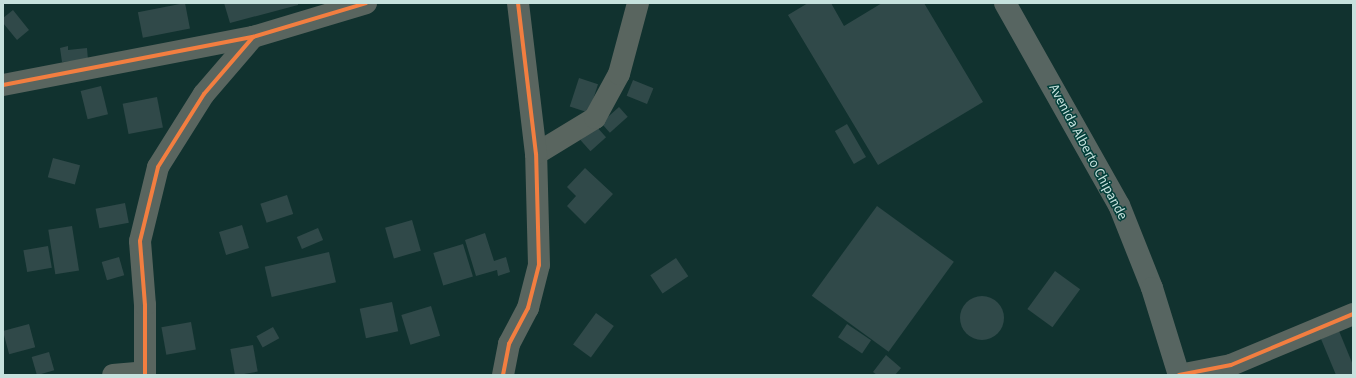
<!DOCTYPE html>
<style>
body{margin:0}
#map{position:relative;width:1356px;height:378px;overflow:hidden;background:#11322f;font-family:"Source Sans 3",sans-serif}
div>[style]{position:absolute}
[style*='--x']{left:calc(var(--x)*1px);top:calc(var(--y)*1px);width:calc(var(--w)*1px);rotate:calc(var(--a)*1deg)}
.building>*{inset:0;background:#304949;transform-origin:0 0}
.round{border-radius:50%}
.street>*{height:22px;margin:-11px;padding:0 11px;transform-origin:11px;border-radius:11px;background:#59655f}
.secondary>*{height:22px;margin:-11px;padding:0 11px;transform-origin:11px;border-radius:11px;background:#576561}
.cycleway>*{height:4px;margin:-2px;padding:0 2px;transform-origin:2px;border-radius:2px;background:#f27e40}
span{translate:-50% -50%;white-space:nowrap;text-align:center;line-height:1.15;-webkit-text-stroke:3px #033f3a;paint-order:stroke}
.street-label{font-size:14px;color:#c6e1dd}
.frame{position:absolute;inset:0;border:4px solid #c6e1dd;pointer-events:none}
</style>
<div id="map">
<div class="building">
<i style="left:185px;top:3px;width:26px;height:48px;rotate:79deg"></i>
<i style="clip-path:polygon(224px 3px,298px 3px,298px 5px,230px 23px)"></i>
<i style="clip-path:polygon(808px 3px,831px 3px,844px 26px,882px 3px,924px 3px,983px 102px,878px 165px,788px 15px)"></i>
<i style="clip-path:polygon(13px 10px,29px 30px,17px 40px,3px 23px,3px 18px)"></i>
<i style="clip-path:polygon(68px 46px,68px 50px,87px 48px,88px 60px,62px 62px,60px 48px)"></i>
<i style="left:579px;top:78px;width:20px;height:30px;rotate:18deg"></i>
<i style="left:633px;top:80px;width:22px;height:17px;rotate:22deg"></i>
<i style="left:101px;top:86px;width:29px;height:21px;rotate:76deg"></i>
<i style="left:157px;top:97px;width:31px;height:35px;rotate:79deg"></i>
<i style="left:619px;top:107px;width:13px;height:24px;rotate:48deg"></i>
<i style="left:847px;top:124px;width:38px;height:14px;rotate:60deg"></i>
<i style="left:596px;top:126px;width:15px;height:21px;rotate:48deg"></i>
<i style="left:53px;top:158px;width:28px;height:20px;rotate:15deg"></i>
<i style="clip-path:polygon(585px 168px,613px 194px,585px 224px,567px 206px,576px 196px,567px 187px)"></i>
<i style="left:287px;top:195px;width:20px;height:28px;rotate:72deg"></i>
<i style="left:125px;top:203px;width:20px;height:30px;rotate:79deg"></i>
<i style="left:877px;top:206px;width:95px;height:111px;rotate:36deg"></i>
<i style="left:412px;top:220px;width:32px;height:28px;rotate:74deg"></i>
<i style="left:242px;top:225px;width:24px;height:24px;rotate:73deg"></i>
<i style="left:72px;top:226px;width:45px;height:24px;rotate:81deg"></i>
<i style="left:318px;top:228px;width:13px;height:23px;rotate:67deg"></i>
<i style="clip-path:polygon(485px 233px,494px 261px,506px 257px,510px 272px,498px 276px,497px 270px,476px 276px,465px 240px)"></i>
<i style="left:463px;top:244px;width:34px;height:31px;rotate:73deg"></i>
<i style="left:48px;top:246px;width:22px;height:25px;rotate:80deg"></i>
<i style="left:329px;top:252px;width:31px;height:66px;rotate:77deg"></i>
<i style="left:119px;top:257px;width:19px;height:18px;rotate:74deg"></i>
<i style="left:676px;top:258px;width:22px;height:31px;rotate:56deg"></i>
<i style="left:1055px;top:271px;width:31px;height:47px;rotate:36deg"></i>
<i class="round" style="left:960px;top:296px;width:44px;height:44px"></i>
<i style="left:392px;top:302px;width:30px;height:33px;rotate:78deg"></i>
<i style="left:431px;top:306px;width:31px;height:31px;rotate:73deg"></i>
<i style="left:596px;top:313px;width:22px;height:39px;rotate:36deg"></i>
<i style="left:191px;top:322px;width:28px;height:30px;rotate:80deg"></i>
<i style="left:29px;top:324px;width:24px;height:27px;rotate:75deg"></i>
<i style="left:847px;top:324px;width:29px;height:16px;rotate:34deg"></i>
<i style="left:273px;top:327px;width:13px;height:19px;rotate:61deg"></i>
<i style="clip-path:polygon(1339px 331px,1353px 365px,1353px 375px,1336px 375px,1321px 339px)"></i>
<i style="left:253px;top:345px;width:27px;height:23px;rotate:80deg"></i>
<i style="left:49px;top:352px;width:19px;height:18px;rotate:74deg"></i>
<i style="clip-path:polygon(886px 355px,901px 368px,895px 375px,877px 375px,873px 372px)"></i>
</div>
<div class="street">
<i style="--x:3;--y:85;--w:255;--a:-10.9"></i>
<i style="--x:253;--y:37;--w:118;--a:-16.7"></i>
<i style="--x:536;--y:154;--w:69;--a:-31.4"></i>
<i style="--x:595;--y:118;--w:50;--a:-61.4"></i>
<i style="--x:619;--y:74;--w:73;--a:-75"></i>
<i style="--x:113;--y:375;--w:32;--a:-5"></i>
<i style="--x:145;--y:375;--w:70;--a:-90"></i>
<i style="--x:145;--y:305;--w:64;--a:-94.5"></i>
<i style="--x:140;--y:241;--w:76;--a:-76.3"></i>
<i style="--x:158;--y:167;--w:86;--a:-57.8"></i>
<i style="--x:204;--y:94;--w:75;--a:-49.3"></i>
<i style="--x:503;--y:375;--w:32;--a:-79"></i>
<i style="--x:509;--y:344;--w:41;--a:-62.2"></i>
<i style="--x:528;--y:308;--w:44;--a:-75.7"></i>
<i style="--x:539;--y:265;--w:111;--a:-91.5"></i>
<i style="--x:536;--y:154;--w:152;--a:-96.8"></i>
<i style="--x:1179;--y:375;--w:53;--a:-10.9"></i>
<i style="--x:1231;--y:365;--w:132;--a:-22.7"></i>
</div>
<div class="secondary">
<i style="--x:1005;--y:3;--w:232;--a:60.6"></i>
<i style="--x:1119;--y:205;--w:89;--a:68.3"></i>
<i style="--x:1152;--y:288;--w:91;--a:72.8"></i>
</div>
<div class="cycleway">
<i style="--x:3;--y:85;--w:255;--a:-10.9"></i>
<i style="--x:253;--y:37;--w:118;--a:-16.7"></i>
<i style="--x:145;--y:375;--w:70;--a:-90"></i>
<i style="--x:145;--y:305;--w:64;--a:-94.5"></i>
<i style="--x:140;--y:241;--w:76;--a:-76.3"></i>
<i style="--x:158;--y:167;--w:86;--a:-57.8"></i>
<i style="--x:204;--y:94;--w:75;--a:-49.3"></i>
<i style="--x:503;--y:375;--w:32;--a:-79"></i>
<i style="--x:509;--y:344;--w:41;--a:-62.2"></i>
<i style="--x:528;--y:308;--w:44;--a:-75.7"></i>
<i style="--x:539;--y:265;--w:111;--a:-91.5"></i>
<i style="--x:536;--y:154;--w:152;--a:-96.8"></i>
<i style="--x:1179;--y:375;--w:53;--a:-10.9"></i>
<i style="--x:1231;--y:365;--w:132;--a:-22.7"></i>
</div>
<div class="street-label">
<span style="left:1088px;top:152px;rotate:62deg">Avenida Alberto Chipande</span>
</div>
<div class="frame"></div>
</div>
